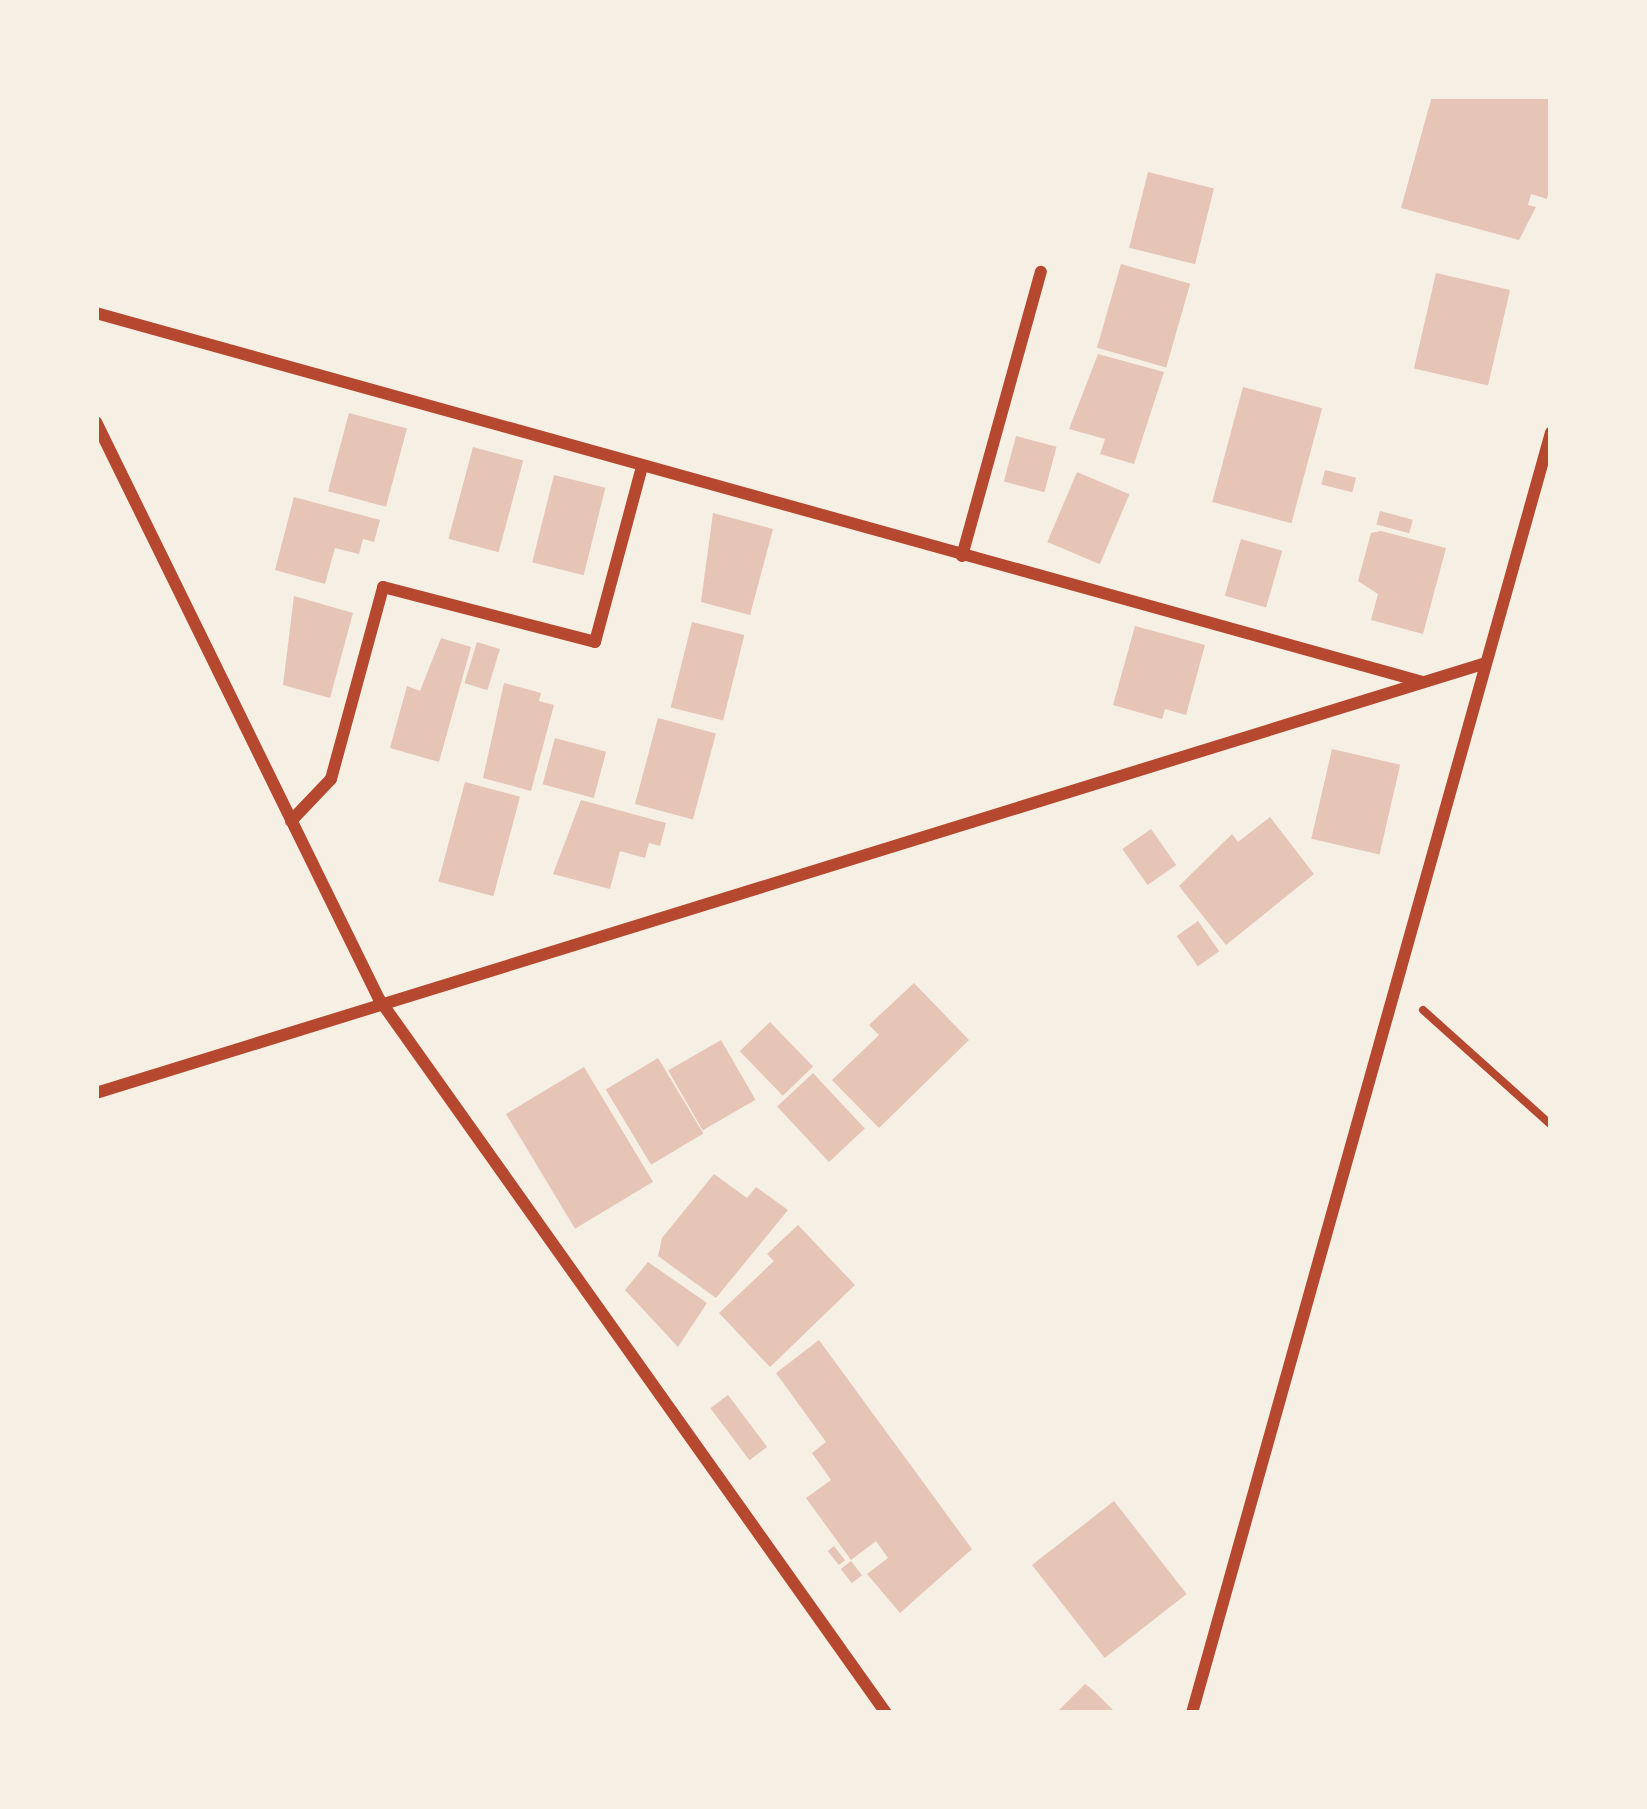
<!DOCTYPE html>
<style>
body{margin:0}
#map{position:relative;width:1647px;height:1809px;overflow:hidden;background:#f6efe4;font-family:Mulish,sans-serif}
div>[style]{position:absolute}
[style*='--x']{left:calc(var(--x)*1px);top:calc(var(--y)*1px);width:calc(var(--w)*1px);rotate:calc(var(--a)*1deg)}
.building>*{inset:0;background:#e6c5b7;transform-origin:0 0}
.path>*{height:8px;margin:-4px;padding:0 4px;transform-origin:4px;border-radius:4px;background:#b5482f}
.minor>*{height:12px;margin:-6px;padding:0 6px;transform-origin:6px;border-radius:6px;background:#b5482f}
span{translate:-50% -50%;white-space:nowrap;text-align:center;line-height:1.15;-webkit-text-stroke:9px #f6efe4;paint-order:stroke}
.frame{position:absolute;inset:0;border:99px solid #f6efe4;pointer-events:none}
</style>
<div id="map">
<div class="building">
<i style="clip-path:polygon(1432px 96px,1551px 96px,1551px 183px,1547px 199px,1531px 194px,1528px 205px,1536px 207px,1519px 240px,1401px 208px)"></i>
<i style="left:1148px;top:172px;width:68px;height:78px;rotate:14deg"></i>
<i style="left:1121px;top:264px;width:72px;height:87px;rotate:16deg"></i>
<i style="left:1436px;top:273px;width:76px;height:98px;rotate:13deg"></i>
<i style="clip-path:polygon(1098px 354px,1164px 372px,1134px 464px,1100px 454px,1105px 439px,1069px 429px)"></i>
<i style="left:1243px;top:387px;width:82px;height:119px;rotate:15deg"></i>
<i style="left:349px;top:413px;width:60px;height:81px;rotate:15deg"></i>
<i style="left:1016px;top:436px;width:42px;height:47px;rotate:15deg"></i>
<i style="left:473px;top:447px;width:52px;height:95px;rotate:15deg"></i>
<i style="left:1325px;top:470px;width:32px;height:15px;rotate:14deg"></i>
<i style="left:1077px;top:472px;width:57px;height:76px;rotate:23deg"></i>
<i style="left:554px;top:475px;width:53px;height:90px;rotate:14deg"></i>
<i style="clip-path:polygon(294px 497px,380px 520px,374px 542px,363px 539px,359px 554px,335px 548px,325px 584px,275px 570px)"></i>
<i style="left:1380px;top:511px;width:34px;height:14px;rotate:15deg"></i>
<i style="clip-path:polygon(713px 513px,773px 529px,750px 615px,701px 602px)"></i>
<i style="clip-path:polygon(1381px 531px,1446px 548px,1423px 634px,1371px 620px,1378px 594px,1358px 581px,1371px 533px)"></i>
<i style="left:1241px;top:539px;width:43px;height:59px;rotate:16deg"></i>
<i style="clip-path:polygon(294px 596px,353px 613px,330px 698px,283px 685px)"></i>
<i style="left:692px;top:622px;width:54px;height:88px;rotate:14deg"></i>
<i style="clip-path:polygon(1135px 626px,1205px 645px,1186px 715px,1165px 709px,1162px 719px,1113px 705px)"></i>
<i style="clip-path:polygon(441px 638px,471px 647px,439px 762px,390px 748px,407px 686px,420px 691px)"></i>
<i style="left:477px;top:642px;width:24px;height:43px;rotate:17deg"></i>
<i style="clip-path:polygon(504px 683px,541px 693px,539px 701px,554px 705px,531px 791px,483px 778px)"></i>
<i style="left:658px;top:718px;width:60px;height:89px;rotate:15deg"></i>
<i style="left:555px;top:738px;width:53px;height:48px;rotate:15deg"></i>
<i style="left:1332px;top:749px;width:70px;height:92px;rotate:13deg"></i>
<i style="left:465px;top:782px;width:57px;height:103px;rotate:15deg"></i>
<i style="clip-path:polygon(581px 800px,666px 823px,660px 846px,649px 843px,645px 858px,620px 851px,610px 889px,553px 874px)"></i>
<i style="clip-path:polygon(1270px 817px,1314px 874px,1226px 945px,1179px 886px,1232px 834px,1238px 842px)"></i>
<i style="left:1151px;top:829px;width:44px;height:35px;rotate:55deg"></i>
<i style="left:1198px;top:921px;width:37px;height:26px;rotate:55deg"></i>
<i style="clip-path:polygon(914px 983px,969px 1040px,879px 1128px,832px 1080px,879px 1035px,869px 1025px)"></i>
<i style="left:770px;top:1022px;width:62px;height:42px;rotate:46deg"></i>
<i style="left:721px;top:1040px;width:69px;height:61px;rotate:60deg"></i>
<i style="left:658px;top:1058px;width:88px;height:61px;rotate:59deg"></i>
<i style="left:584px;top:1067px;width:134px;height:91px;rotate:59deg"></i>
<i style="left:813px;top:1073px;width:76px;height:49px;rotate:47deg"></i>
<i style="clip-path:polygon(714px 1174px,747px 1198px,756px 1187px,788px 1210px,716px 1298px,658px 1256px,662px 1238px)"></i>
<i style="clip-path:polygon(798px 1225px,855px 1285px,770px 1367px,719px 1313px,774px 1261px,767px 1254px)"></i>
<i style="clip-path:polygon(648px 1262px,707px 1303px,678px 1347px,625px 1290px)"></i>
<i style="clip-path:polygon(819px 1340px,972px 1549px,900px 1613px,867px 1574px,888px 1558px,876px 1541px,851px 1560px,806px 1498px,831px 1480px,812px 1453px,826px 1442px,776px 1373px)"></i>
<i style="left:728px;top:1395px;width:65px;height:22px;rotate:53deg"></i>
<i style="left:1114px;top:1501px;width:118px;height:104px;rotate:52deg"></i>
<i style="left:834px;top:1546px;width:18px;height:8px;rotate:52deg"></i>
<i style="left:851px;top:1561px;width:18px;height:13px;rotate:52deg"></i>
<i style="clip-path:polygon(1085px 1684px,1093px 1690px,1116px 1713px,1056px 1713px)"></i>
</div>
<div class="path">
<i style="--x:1423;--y:1010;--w:172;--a:41.9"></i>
</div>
<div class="minor">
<i style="--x:96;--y:313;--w:1377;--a:15.54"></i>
<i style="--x:96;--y:422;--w:643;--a:63.87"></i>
<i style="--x:379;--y:999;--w:876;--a:54.62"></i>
<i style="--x:962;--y:556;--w:295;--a:-74.5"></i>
<i style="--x:291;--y:821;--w:58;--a:-46.4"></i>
<i style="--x:331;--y:779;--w:199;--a:-74.8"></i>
<i style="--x:383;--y:587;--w:219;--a:14.5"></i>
<i style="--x:595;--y:642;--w:182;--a:-75"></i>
<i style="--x:96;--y:1093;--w:1455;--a:-17.19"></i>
<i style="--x:1192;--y:1713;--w:1330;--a:-74.34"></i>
</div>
<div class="frame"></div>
</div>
